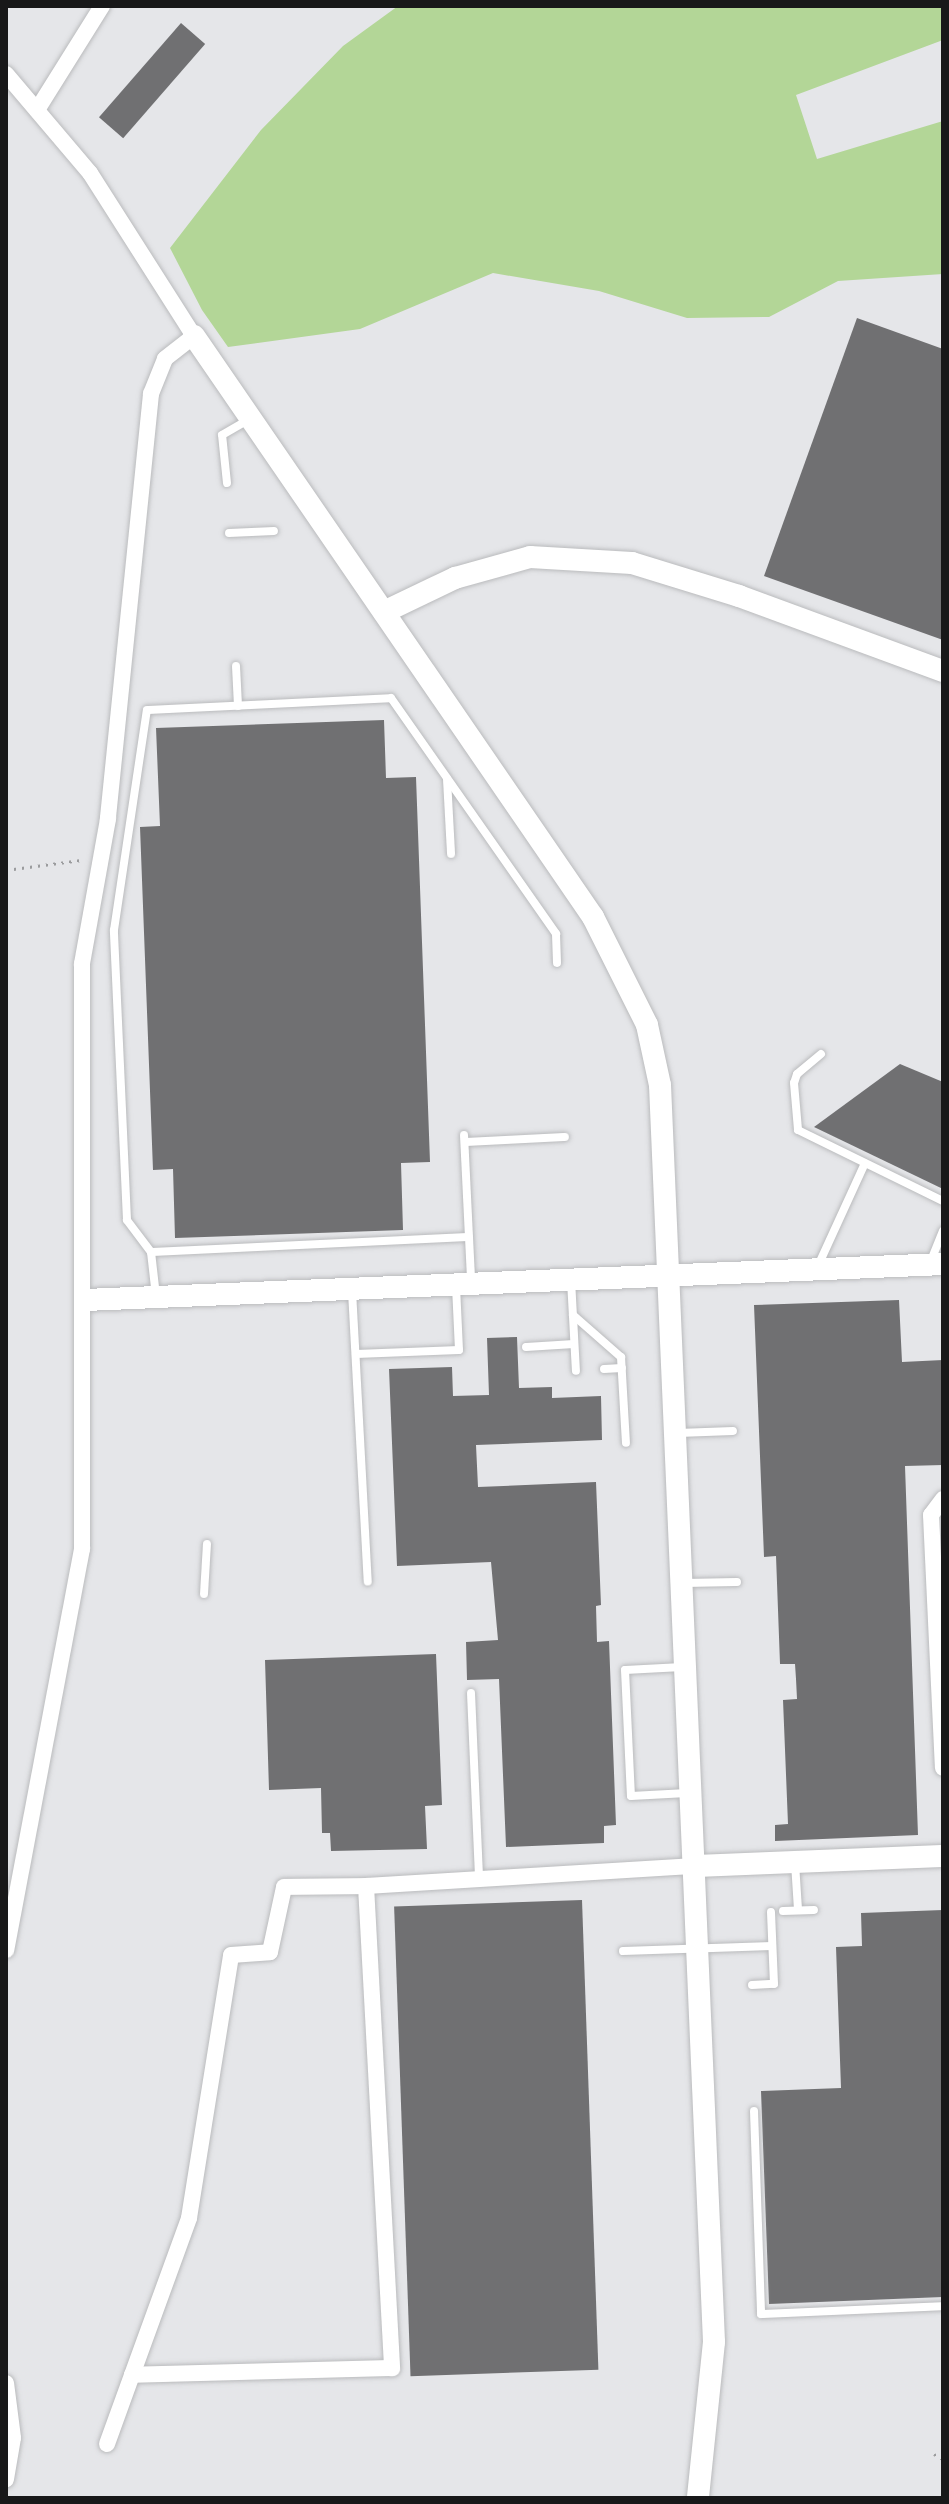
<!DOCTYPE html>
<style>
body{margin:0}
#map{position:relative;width:949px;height:2504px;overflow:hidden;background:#e5e6e9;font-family:"Archivo Narrow",sans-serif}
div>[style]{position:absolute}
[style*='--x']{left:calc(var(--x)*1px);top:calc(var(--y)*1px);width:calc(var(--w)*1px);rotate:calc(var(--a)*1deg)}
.green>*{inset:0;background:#b3d697}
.building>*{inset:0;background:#707072;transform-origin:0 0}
.path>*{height:3px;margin-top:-1.5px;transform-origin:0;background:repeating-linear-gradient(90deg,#9b9c9e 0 2px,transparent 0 8px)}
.roads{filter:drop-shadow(0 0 2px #babbbd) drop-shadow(0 0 2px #babbbd)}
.lane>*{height:8px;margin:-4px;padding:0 4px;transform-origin:4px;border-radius:4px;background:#fff}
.street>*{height:16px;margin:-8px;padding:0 8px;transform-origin:8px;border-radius:8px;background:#fff}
.secondary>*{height:22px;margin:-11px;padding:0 11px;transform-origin:11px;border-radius:11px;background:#fff}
span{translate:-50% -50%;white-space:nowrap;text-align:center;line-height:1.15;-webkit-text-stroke:7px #e5e6e9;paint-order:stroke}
.frame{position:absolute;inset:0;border:8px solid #181819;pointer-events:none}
</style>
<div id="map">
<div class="green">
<i style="clip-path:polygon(398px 6px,943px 6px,943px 40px,796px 95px,817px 159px,943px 121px,943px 274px,838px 281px,769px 317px,687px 318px,599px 291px,493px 273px,360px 329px,228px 347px,202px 310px,170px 248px,261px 130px,343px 46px)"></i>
</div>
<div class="building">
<i style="left:181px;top:23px;width:32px;height:125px;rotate:41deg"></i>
<i style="clip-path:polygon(857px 318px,943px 349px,943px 640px,764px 576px)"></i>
<i style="clip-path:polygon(384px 720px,386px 778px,416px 777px,430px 1162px,401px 1163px,403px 1230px,175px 1238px,173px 1169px,153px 1170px,140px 827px,160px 826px,156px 728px)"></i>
<i style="clip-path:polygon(900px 1064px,943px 1082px,943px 1189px,814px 1127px)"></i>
<i style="clip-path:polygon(899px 1300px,902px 1362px,943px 1360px,943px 1465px,905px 1466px,918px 1835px,775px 1841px,775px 1825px,788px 1824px,783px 1700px,797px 1699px,796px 1679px,795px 1664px,780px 1664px,776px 1556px,764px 1557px,754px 1305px)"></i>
<i style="clip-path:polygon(517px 1337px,519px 1388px,552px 1387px,552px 1398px,601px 1396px,602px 1440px,476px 1445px,478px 1487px,596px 1482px,601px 1605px,596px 1606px,597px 1642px,609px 1641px,616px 1825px,604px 1826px,604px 1843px,506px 1847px,499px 1679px,467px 1680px,466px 1642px,498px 1640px,491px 1562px,397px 1566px,389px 1369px,452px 1367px,453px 1396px,489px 1395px,487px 1338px)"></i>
<i style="clip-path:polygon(436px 1654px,442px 1805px,425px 1806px,427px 1849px,331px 1851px,330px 1833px,322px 1833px,321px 1788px,269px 1790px,265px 1660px)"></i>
<i style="left:582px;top:1900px;width:470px;height:188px;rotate:88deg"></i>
<i style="clip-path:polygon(943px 1910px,943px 2297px,769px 2304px,761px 2091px,841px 2088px,836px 1947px,862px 1946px,861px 1913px)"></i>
</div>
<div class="path">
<i style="--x:6;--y:870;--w:76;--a:-7.6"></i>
<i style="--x:934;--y:2454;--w:10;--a:29"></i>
</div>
<div class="roads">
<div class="lane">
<i style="--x:227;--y:483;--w:48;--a:-95.9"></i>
<i style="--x:222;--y:435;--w:34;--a:-30"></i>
<i style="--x:229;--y:533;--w:45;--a:-2.5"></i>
<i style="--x:236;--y:666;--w:40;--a:87.1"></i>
<i style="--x:447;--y:779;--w:75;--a:86.9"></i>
<i style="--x:821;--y:1054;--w:31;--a:140"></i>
<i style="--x:797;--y:1074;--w:9;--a:108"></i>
<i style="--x:794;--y:1083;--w:47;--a:85.1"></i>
<i style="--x:798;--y:1130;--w:161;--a:26.1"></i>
<i style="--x:464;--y:1135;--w:145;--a:87.2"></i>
<i style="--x:465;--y:1142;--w:100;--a:-2.9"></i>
<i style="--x:151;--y:1252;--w:318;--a:-2.7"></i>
<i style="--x:930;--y:1263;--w:35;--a:-68"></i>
<i style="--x:817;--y:1268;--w:115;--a:-65.4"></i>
<i style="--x:571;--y:1280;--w:91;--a:86.9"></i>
<i style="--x:352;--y:1291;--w:291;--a:86.9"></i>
<i style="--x:156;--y:1296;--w:44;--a:-96.5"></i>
<i style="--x:151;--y:1252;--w:40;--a:-127"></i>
<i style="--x:127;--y:1220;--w:290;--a:-92.6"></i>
<i style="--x:114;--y:930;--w:222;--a:-81.5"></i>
<i style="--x:147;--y:710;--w:244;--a:-2.8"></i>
<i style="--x:391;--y:698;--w:288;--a:55"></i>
<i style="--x:556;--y:934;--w:29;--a:88"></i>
<i style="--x:573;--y:1315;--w:64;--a:41.2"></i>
<i style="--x:621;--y:1357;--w:86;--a:86.7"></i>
<i style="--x:526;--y:1347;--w:48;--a:-3.6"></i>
<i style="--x:356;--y:1354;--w:103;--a:-2.2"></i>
<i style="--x:459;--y:1350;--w:63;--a:-92.7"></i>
<i style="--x:604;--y:1369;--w:18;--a:-3"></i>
<i style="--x:678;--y:1433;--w:55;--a:-2.1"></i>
<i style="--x:684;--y:1583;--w:53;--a:-1.1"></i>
<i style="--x:204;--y:1594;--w:50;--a:-86.6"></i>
<i style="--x:682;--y:1667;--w:57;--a:177"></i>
<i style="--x:625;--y:1670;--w:126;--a:87.3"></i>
<i style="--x:631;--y:1796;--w:56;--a:-3.1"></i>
<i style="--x:471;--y:1693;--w:186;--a:87.5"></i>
<i style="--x:795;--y:1863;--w:47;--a:86.3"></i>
<i style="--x:783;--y:1911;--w:31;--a:-2"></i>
<i style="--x:623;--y:1951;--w:149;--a:-1.9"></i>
<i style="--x:752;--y:1985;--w:22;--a:-3"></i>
<i style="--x:774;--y:1984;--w:72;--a:-92.4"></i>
<i style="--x:754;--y:2111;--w:203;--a:88"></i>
<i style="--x:761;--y:2314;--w:182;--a:-2.5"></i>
</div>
<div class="street">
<i style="--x:6;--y:74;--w:130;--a:49.7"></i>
<i style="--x:90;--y:173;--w:193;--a:57.5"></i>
<i style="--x:194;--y:336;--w:37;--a:142"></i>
<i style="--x:165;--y:359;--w:38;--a:112"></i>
<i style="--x:151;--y:394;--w:427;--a:95.8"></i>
<i style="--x:108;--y:819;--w:147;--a:100.2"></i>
<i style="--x:82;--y:964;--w:585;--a:90"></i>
<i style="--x:82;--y:1549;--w:408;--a:100.7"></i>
<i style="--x:37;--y:110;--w:123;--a:-58"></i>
<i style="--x:943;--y:1499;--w:20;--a:127"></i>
<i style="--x:931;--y:1515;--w:253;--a:87.3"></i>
<i style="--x:366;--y:1886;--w:330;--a:-3.5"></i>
<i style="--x:6;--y:2383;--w:55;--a:82.7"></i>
<i style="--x:13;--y:2438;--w:42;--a:99.7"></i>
<i style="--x:107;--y:2444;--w:73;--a:-70.1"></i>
<i style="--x:132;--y:2375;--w:167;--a:-70"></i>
<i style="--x:189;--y:2218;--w:266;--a:-80.9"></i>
<i style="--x:231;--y:1955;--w:39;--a:-4"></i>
<i style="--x:270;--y:1952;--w:66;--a:-77.8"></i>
<i style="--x:284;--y:1887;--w:82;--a:-0.7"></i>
<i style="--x:366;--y:1886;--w:483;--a:86.9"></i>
<i style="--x:392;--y:2368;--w:260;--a:178.5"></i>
</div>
<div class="secondary">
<i style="--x:194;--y:336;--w:705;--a:55.52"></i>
<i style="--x:593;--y:917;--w:121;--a:63.4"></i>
<i style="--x:647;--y:1025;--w:61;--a:77.8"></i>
<i style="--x:660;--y:1085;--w:1258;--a:87.54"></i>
<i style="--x:714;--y:2342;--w:157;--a:95.9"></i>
<i style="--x:384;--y:612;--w:79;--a:-25.6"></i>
<i style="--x:455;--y:578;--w:78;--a:-15.6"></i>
<i style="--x:530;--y:557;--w:102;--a:3.4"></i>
<i style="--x:632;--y:563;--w:112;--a:17.1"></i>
<i style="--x:739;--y:596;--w:217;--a:20.2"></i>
<i style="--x:85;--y:1300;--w:859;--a:-2.4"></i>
<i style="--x:695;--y:1866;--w:248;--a:-2.3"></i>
</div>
</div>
<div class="frame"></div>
</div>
